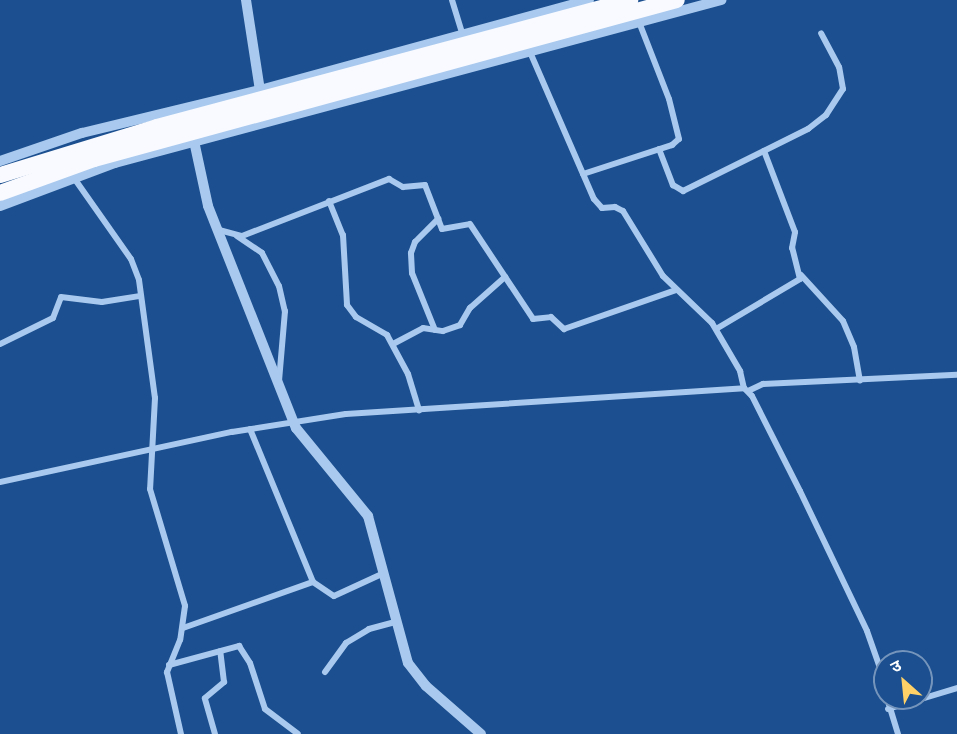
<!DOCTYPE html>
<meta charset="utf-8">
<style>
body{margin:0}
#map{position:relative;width:957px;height:734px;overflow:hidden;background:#1b4f8f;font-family:"Titillium Web","Noto Sans Devanagari",sans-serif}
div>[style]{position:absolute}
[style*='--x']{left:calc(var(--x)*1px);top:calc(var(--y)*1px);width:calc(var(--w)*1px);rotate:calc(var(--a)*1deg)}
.minor>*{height:6px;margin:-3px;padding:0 3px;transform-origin:3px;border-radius:3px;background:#a9c9ee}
.tertiary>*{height:10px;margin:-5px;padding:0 5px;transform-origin:5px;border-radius:5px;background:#a9c9ee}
.trunk>*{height:16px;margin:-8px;padding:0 8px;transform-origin:8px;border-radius:8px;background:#f8faff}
span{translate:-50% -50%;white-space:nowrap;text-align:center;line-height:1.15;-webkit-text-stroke:6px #1b4f8f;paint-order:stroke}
.north{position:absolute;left:873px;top:650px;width:60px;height:60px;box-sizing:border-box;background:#1b4f8f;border:2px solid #7695bc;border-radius:50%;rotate:333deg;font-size:16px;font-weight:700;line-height:24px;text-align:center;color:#fff}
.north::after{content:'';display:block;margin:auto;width:21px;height:27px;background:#ffd166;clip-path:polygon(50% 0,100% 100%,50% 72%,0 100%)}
</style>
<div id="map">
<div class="minor">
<i style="--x:452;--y:0;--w:37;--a:73"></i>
<i style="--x:530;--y:52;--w:160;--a:66.5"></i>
<i style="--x:594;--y:199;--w:12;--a:48"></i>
<i style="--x:602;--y:208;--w:13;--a:-4"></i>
<i style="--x:615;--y:207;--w:9;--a:27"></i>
<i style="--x:623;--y:211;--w:76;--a:58.4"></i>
<i style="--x:663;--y:276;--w:68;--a:43.8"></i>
<i style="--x:712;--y:323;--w:56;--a:59.7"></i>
<i style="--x:740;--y:371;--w:17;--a:77"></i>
<i style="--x:659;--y:149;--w:39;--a:69"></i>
<i style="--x:673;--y:185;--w:12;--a:31"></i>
<i style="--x:683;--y:191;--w:140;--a:-26.4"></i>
<i style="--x:808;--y:129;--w:23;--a:-38"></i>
<i style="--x:826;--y:115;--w:31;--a:-57"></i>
<i style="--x:843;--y:89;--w:22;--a:-100"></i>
<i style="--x:839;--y:67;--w:38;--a:-118"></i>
<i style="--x:583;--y:174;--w:94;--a:-18"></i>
<i style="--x:672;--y:145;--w:9;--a:-41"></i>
<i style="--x:679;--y:139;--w:41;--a:-104"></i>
<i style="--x:669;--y:99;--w:83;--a:-111.3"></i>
<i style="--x:74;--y:178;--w:99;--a:54.9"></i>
<i style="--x:131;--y:259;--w:22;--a:69"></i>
<i style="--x:139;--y:280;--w:119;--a:82.3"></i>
<i style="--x:155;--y:398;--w:91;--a:93.1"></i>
<i style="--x:150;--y:489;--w:122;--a:73.3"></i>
<i style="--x:185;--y:606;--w:34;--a:98"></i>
<i style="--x:180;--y:640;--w:35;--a:112"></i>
<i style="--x:167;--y:672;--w:64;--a:77.3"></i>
<i style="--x:329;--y:201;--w:37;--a:68"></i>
<i style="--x:343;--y:235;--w:70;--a:86.7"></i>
<i style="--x:347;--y:305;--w:15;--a:53"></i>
<i style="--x:356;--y:317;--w:36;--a:30"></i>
<i style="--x:387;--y:335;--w:44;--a:61.7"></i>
<i style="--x:408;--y:374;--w:38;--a:73"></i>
<i style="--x:219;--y:230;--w:24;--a:15"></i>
<i style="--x:242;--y:236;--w:158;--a:-21.2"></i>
<i style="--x:389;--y:179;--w:16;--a:30"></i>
<i style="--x:403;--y:187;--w:22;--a:-5"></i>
<i style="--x:425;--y:185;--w:47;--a:68.9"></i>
<i style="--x:442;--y:229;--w:28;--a:-10"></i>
<i style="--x:470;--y:224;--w:114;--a:56.4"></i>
<i style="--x:533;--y:319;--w:18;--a:-6"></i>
<i style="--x:551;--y:317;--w:18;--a:43"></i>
<i style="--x:564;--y:329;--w:119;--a:-19.2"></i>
<i style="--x:237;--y:236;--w:30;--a:34"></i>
<i style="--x:262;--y:253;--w:37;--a:63"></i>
<i style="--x:279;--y:286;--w:26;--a:77"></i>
<i style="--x:285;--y:311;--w:70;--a:94.9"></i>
<i style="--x:801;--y:275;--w:62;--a:47.6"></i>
<i style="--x:843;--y:321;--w:28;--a:67"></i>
<i style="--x:854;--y:347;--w:34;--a:80"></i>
<i style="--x:716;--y:329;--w:98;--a:-30.8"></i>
<i style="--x:800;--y:279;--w:32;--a:-104"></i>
<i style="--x:792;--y:248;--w:16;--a:-79"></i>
<i style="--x:795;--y:232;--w:87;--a:-110.9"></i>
<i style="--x:435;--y:330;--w:61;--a:-112"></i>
<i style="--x:412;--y:273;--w:20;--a:-93"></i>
<i style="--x:411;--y:253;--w:12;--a:-70"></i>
<i style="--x:415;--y:242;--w:33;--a:-45"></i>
<i style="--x:0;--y:344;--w:59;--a:-26.1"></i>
<i style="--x:53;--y:318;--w:22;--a:-69"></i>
<i style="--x:61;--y:297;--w:41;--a:7"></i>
<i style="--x:102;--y:302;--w:39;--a:-9"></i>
<i style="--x:393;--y:344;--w:34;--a:-28"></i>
<i style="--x:423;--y:328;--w:20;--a:9"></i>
<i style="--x:443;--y:331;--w:18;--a:-19"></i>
<i style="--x:460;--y:325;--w:20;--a:-60"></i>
<i style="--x:470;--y:308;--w:47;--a:-41.5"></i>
<i style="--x:748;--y:391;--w:17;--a:-25"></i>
<i style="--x:763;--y:384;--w:194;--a:-2.7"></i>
<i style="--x:250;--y:429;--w:165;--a:67.6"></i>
<i style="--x:313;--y:582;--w:25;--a:34"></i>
<i style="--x:334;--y:596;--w:55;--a:-24.7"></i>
<i style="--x:0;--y:482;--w:237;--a:-12.2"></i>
<i style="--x:232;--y:432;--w:115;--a:-9"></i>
<i style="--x:346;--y:414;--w:399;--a:-3.7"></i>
<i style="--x:744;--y:388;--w:11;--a:45"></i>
<i style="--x:752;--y:396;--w:106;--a:63.2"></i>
<i style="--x:800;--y:491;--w:155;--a:64.4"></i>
<i style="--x:867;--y:631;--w:54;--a:70.6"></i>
<i style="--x:183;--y:628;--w:138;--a:-19.5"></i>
<i style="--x:169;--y:665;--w:73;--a:-15.2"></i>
<i style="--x:239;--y:646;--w:20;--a:57"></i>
<i style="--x:250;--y:663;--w:48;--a:71.9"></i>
<i style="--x:265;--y:709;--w:41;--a:37.1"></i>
<i style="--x:325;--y:672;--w:36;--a:-54"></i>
<i style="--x:346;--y:643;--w:27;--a:-31"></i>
<i style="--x:369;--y:629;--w:28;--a:-15"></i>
<i style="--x:887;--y:698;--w:38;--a:73"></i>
<i style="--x:888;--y:709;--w:72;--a:-16.9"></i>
<i style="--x:215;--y:734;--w:37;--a:-106"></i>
<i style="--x:205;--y:698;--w:25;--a:-40"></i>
<i style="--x:224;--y:682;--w:31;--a:-97"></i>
</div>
<div class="tertiary">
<i style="--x:246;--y:0;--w:91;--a:81.2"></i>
<i style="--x:194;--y:141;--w:66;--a:77.8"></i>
<i style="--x:208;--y:206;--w:239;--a:68.4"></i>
<i style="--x:296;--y:428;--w:114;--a:50.7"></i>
<i style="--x:368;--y:516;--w:152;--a:74.8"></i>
<i style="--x:408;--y:663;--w:29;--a:52"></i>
<i style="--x:426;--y:686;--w:73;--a:41.1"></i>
<i style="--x:0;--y:161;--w:87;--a:-18.9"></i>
<i style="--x:82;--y:133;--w:183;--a:-13.6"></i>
<i style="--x:260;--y:90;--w:341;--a:-15.3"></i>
<i style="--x:0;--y:206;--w:123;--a:-20.5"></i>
<i style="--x:115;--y:163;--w:628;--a:-15.05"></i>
</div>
<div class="trunk">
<i style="--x:0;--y:175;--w:164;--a:-17"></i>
<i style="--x:157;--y:127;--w:490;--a:-15"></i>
<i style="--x:0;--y:193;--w:100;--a:-19.9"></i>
<i style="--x:94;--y:159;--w:604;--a:-15.26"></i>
</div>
<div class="north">उ</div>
</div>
